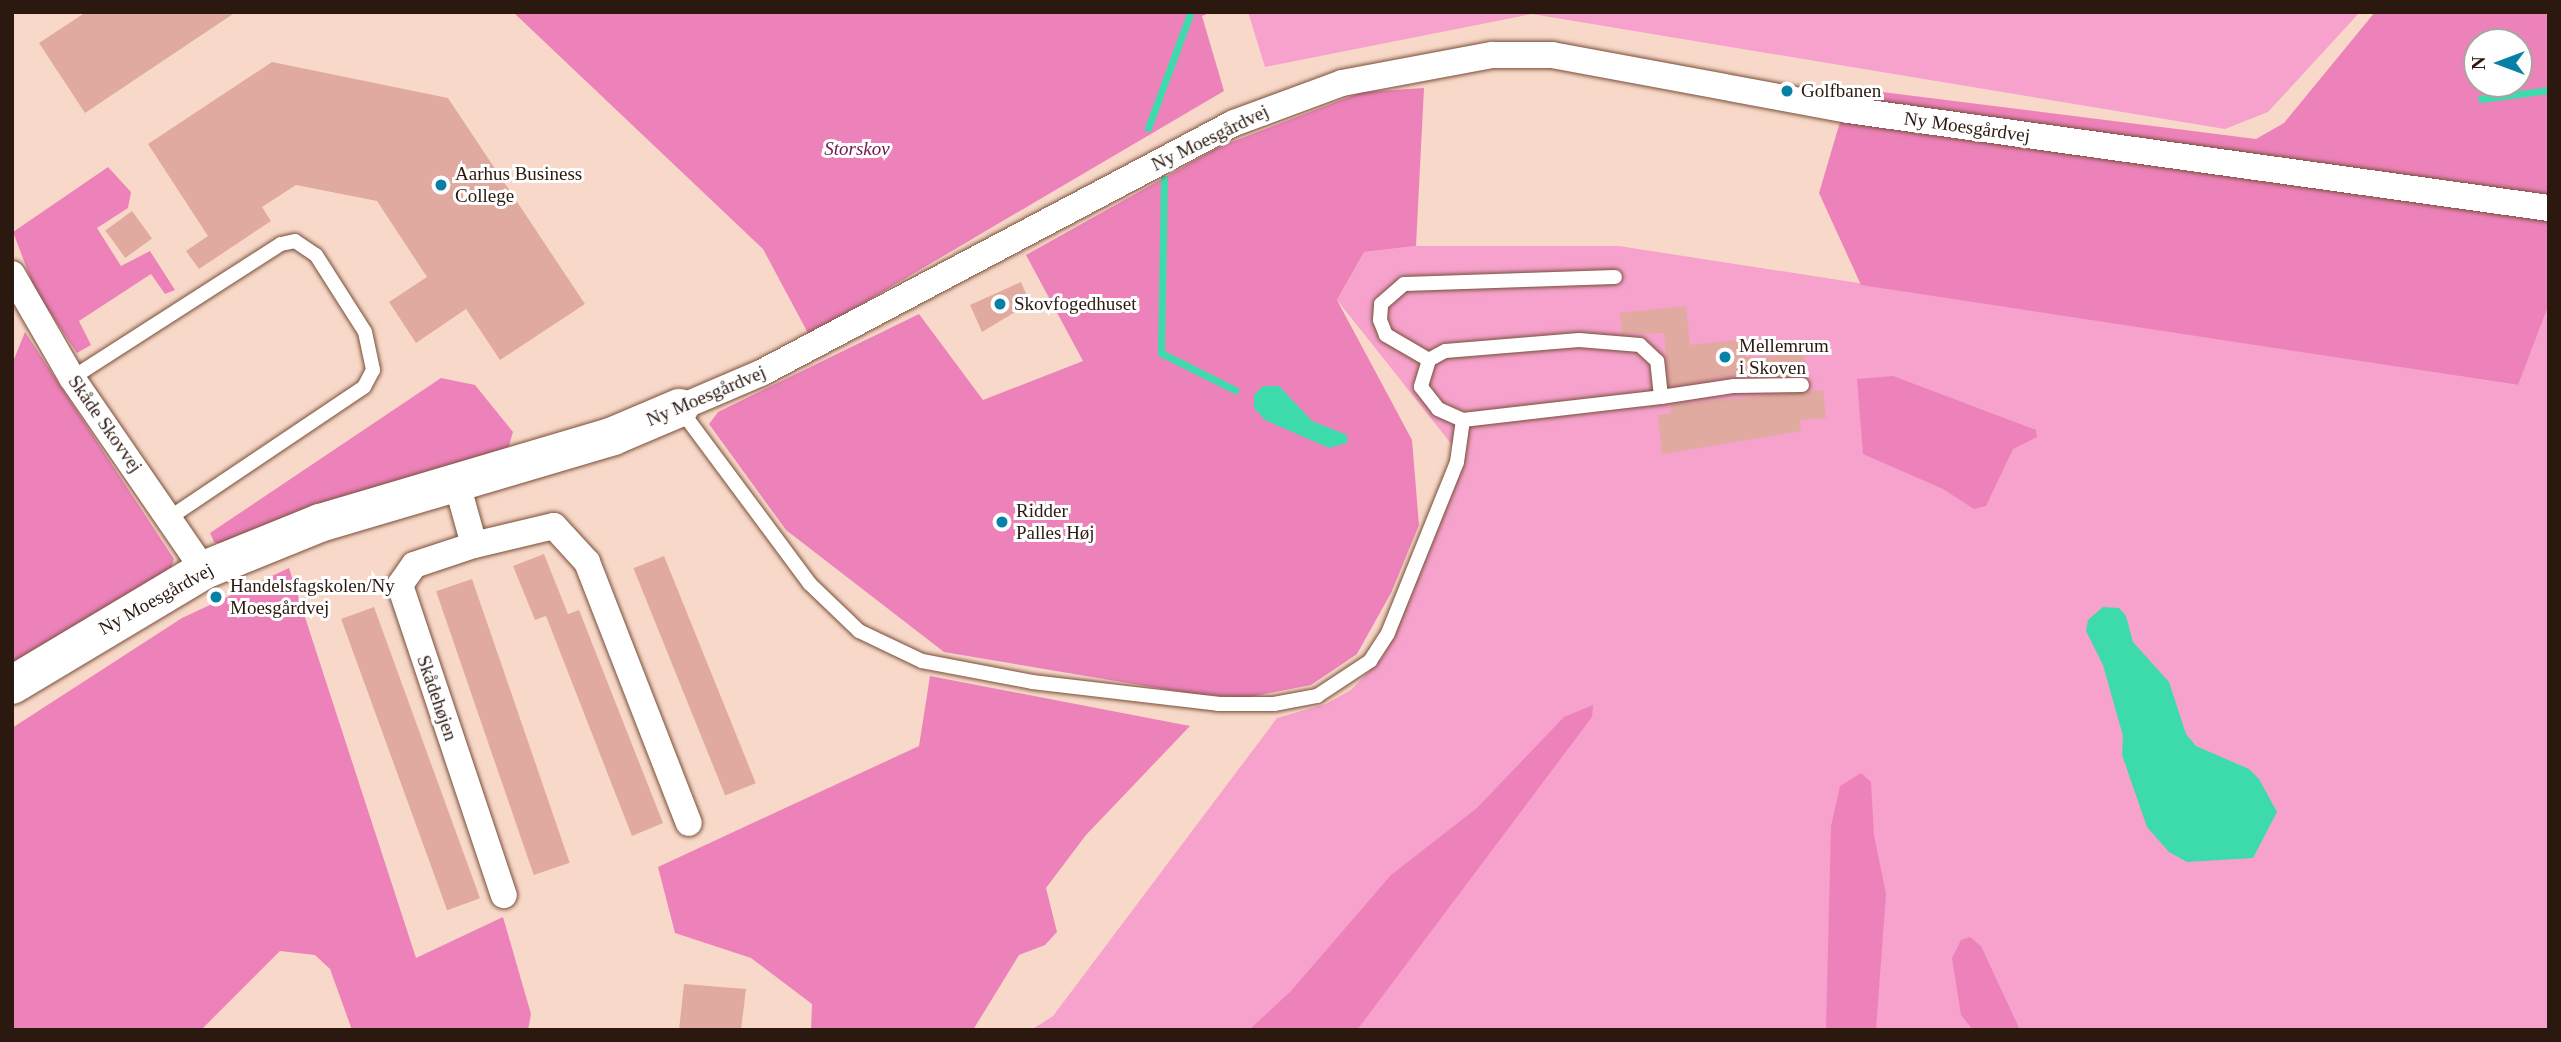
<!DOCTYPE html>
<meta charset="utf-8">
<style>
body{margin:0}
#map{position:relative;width:2561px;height:1042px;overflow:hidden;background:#f8d9c9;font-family:Georgia,serif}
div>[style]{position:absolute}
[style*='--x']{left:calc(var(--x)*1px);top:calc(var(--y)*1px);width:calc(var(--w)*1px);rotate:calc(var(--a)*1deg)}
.green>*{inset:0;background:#f6a2cc}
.forest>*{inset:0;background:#ed82ba}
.water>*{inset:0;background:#3ddbac}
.stream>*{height:7px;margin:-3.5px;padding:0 3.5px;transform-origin:3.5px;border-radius:3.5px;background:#3ddbac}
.building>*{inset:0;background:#e1aaa1;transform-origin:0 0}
.roads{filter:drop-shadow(0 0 2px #794e38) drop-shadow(0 0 2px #794e38)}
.lane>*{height:14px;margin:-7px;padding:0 7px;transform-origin:7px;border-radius:7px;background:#fff}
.street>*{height:26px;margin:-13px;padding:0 13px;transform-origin:13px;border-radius:13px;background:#fff}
.secondary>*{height:38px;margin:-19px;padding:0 19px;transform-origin:19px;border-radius:19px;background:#fff}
.dots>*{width:19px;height:19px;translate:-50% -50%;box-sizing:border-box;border:4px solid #fff;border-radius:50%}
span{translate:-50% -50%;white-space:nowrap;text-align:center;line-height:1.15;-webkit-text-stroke:6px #fff;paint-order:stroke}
.poi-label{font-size:19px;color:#2b190f}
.left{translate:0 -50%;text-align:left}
.street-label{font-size:19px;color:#2b190f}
.park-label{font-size:19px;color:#751651;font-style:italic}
.frame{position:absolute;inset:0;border:14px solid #2b190f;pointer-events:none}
.north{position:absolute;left:2463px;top:28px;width:70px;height:70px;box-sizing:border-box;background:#fff;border:2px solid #aaa39f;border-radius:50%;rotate:270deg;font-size:19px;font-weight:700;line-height:28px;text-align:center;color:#2b190f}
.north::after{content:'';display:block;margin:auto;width:24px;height:32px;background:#0780a6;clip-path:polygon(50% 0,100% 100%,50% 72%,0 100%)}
</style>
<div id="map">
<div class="green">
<i style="clip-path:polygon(1248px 12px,2360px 12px,2268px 112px,2225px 129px,1532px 14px,1265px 67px)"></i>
<i style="clip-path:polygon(1416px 246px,1619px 246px,2517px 385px,2549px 304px,2549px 1030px,1031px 1030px,1053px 1016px,1277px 718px,1326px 704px,1351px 690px,1382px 658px,1395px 634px,1464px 460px,1337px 300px,1364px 252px)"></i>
</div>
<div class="forest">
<i style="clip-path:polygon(513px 12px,1212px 12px,1202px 16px,1224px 91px,809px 335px,763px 249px)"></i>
<i style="clip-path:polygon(evenodd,2375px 12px,2549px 12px,2549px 304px,2518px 385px,1861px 285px,1819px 193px,1850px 88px,2256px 139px,2284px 123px,2375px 12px,2477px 42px,2519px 42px,2519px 84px,2477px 84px,2477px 42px)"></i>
<i style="clip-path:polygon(1424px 88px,1416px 246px,1364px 252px,1337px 300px,1412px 440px,1419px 525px,1391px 593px,1357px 654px,1311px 685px,1244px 698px,1193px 694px,944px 652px,786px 530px,709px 424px,718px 412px,919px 314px,983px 400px,1083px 361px,1026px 255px,1221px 146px,1362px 92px)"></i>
<i style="clip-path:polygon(108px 167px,131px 192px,128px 208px,97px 228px,121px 266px,150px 251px,175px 290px,165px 294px,151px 274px,79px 321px,91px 345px,77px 353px,35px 290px,13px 232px)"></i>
<i style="clip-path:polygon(25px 332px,174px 559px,168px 578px,12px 677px,12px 364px)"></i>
<i style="clip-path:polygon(1893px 376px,2036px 430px,2037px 437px,2013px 449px,1986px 506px,1974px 509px,1943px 489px,1863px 454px,1857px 379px)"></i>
<i style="clip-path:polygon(441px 378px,475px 385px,513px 432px,507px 453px,227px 546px,214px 542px,210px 533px)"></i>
<i style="clip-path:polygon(289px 568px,416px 958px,503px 917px,531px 1014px,528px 1030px,352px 1030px,330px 969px,315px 955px,280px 951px,201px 1030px,12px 1030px,12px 728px,182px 618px)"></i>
<i style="clip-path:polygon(930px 676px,1190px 726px,1086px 835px,1046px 888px,1057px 932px,1045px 945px,1019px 955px,973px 1030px,811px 1030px,812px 1004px,751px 958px,675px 933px,658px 867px,919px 746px)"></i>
<i style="clip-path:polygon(1593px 705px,1592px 717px,1357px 1030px,1249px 1030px,1291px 991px,1391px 875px,1477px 808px,1564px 717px)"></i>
<i style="clip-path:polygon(1861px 773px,1871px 782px,1874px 835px,1886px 894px,1876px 1030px,1826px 1030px,1831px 826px,1840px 786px)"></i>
<i style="clip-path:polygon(1970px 937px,1981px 946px,2020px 1030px,1973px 1030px,1961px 1015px,1952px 958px,1961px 940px)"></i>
</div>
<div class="water">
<i style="clip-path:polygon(1263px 386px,1279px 386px,1312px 421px,1347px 435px,1347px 443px,1329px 448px,1265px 420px,1254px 408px,1254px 395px)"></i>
<i style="clip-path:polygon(2103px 607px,2119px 608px,2126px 616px,2133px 642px,2169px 682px,2186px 734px,2196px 746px,2249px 769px,2259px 779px,2277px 812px,2253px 858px,2187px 862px,2169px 852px,2147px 827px,2122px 755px,2123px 736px,2103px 665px,2086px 631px,2088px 620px)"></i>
</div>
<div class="stream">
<i style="--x:2481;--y:99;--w:69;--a:-7.5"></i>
<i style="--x:1148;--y:128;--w:121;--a:-69.8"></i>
<i style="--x:1164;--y:179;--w:174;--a:91"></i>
<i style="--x:1161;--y:353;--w:83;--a:26.6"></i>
</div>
<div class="building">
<i style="clip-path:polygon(86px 12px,236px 12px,85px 113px,39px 43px)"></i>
<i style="clip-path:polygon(272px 62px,448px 98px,585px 304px,500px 360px,466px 309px,416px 343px,389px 302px,427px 277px,377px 201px,296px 185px,262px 207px,271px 221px,199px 269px,186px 251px,208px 236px,148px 144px)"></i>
<i style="left:132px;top:211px;width:34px;height:33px;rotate:54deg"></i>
<i style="clip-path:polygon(1021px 282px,1030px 303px,982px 332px,970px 305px)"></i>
<i style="clip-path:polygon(1686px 306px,1690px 345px,1749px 339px,1751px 358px,1804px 353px,1807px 377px,1734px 376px,1669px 386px,1664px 333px,1622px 334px,1620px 313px)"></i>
<i style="clip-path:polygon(1823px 390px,1826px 418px,1800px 420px,1801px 431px,1662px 454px,1658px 415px,1671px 413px,1671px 405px)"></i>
<i style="clip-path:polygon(544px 554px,568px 614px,579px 610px,663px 823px,632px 836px,546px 616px,535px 620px,513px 566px)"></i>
<i style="left:664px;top:556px;width:245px;height:33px;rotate:68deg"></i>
<i style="left:472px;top:579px;width:300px;height:38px;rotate:71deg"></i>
<i style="left:374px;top:607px;width:310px;height:35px;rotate:70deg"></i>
<i style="clip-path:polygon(684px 984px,746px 989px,741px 1030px,679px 1030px)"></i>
</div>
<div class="roads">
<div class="lane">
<i style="--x:1429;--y:360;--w:50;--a:-149.8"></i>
<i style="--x:1386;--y:335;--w:16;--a:-112"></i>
<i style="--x:1380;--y:320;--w:16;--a:-86"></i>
<i style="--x:1381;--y:304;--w:30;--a:-41"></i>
<i style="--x:1404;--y:284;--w:211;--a:-1.9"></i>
<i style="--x:72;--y:378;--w:248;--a:-32.7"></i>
<i style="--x:281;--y:244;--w:14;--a:-12"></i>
<i style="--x:295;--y:241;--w:25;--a:34"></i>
<i style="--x:316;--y:255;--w:91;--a:57.5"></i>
<i style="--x:365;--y:332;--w:39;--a:78"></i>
<i style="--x:373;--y:370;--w:19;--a:118"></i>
<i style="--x:364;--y:387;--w:235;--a:146.1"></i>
<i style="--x:1661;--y:397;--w:74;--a:-8.6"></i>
<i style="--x:1734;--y:386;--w:68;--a:-0.8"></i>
<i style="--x:680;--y:409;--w:218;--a:53.4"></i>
<i style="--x:810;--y:584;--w:68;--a:43.8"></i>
<i style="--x:859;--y:631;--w:70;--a:25.5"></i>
<i style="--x:922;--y:661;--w:112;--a:10.8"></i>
<i style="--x:1032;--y:682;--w:187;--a:6.7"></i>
<i style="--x:1218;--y:704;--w:56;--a:0"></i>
<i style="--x:1274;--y:704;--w:44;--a:-10.5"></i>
<i style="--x:1317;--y:696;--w:64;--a:-33.4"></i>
<i style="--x:1370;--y:661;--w:33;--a:-57"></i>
<i style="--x:1388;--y:633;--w:184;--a:-68"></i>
<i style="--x:1457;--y:462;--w:42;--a:-81.9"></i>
<i style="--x:1463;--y:420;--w:199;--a:-6.6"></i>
<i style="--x:1661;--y:397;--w:36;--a:-96"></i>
<i style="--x:1657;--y:361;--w:23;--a:-137"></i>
<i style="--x:1640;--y:345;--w:61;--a:-175.3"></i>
<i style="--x:1579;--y:340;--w:134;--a:175.3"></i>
<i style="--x:1445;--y:351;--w:18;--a:151"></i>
<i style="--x:1429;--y:360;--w:28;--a:107"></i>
<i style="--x:1421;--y:387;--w:28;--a:52"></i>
<i style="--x:1438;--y:409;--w:27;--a:24"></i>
</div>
<div class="street">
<i style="--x:12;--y:274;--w:120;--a:60"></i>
<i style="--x:72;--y:378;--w:233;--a:55.5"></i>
<i style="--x:679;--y:408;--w:89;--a:-23.1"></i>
<i style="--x:761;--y:373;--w:535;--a:-27.86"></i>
<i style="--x:1234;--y:123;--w:115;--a:-20.3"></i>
<i style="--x:1342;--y:83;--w:153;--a:-10.6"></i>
<i style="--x:1492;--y:55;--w:60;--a:0"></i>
<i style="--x:1552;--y:55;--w:301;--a:10.5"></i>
<i style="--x:1848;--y:110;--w:708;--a:7.96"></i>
<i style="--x:456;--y:480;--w:67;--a:74.5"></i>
<i style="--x:474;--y:545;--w:63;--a:161.6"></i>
<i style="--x:414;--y:565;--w:24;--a:125"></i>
<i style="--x:400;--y:585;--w:327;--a:71.5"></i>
<i style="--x:474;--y:545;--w:82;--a:-13.4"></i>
<i style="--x:554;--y:526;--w:49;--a:47.5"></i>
<i style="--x:587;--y:562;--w:280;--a:68.7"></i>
</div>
<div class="secondary">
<i style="--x:12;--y:685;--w:224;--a:-30.9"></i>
<i style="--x:204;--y:570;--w:125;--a:-22.1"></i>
<i style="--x:320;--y:523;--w:306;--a:-16.5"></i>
<i style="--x:613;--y:436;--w:72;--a:-23"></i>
</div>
</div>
<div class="dots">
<i style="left:1787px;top:91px;background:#0780a6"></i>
<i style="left:441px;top:185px;background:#0780a6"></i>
<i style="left:1000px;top:304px;background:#0780a6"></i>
<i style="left:1725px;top:357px;background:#0780a6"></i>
<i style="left:1002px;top:522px;background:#0780a6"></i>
<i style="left:216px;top:597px;background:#0780a6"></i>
</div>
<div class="poi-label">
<span class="left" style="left:1801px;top:91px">Golfbanen</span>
<span class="left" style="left:455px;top:185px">Aarhus Business<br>College</span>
<span class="left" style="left:1014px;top:304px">Skovfogedhuset</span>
<span class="left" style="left:1739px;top:357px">Mellemrum<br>i Skoven</span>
<span class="left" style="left:1016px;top:522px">Ridder<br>Palles Høj</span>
<span class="left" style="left:230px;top:597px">Handelsfagskolen/Ny<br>Moesgårdvej</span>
</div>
<div class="street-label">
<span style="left:1967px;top:127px;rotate:8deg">Ny Moesgårdvej</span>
<span style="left:1210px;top:138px;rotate:-26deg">Ny Moesgårdvej</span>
<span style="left:706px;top:396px;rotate:-23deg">Ny Moesgårdvej</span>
<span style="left:105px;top:424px;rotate:55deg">Skåde Skovvej</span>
<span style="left:156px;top:599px;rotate:-29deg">Ny Moesgårdvej</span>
<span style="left:437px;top:698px;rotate:71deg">Skådehøjen</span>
</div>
<div class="park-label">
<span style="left:857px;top:149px">Storskov</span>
</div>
<div class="frame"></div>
<div class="north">N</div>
</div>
